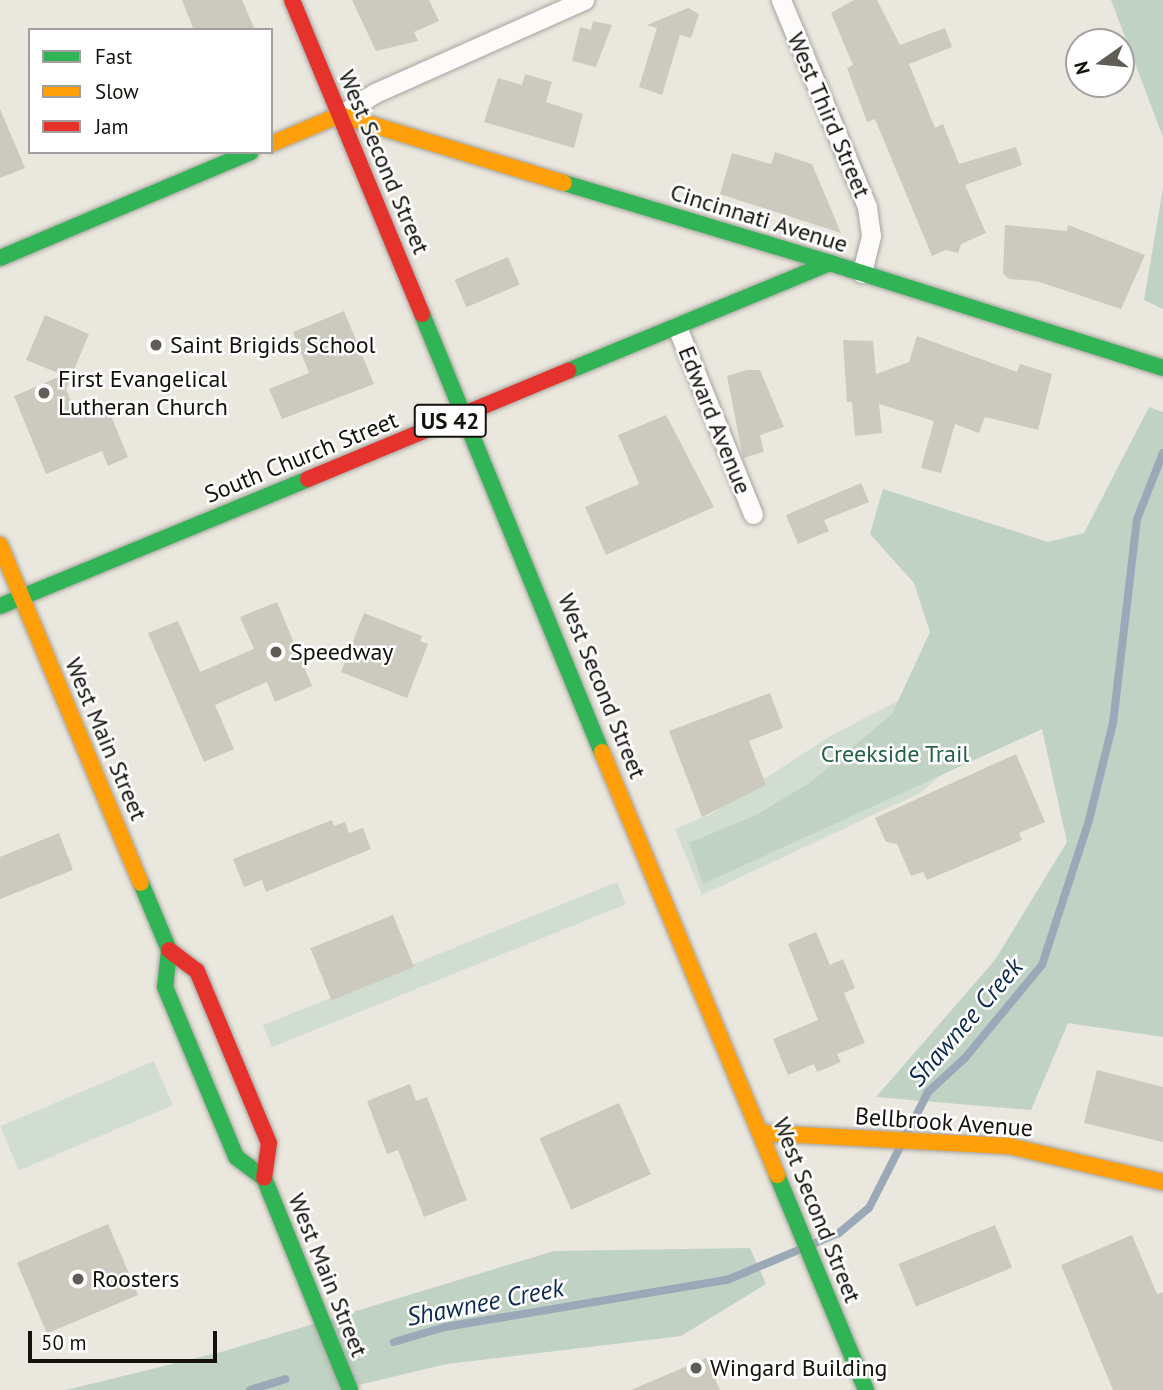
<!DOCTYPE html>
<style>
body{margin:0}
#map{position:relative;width:1163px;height:1390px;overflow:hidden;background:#eae7de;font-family:"PT Sans",sans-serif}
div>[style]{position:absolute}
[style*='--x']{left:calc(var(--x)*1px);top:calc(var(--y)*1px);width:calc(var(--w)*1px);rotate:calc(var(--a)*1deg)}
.green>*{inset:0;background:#d2ddd2;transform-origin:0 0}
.forest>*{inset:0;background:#c0d2c4}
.stream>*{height:8px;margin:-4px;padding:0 4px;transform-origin:4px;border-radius:4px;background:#9ba8b8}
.building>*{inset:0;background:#ccc9bf;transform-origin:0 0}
.roads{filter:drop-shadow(0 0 2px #a5a39d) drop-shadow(0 0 2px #a5a39d)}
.street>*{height:19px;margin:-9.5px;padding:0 9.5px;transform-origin:9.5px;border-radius:9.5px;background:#fcfbfa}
.fast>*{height:16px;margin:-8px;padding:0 8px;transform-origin:8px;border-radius:8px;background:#30b455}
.slow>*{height:16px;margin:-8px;padding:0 8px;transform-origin:8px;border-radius:8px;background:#ff9f0a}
.jam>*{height:16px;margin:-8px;padding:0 8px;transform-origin:8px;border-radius:8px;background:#e5322d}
.dots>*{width:19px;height:19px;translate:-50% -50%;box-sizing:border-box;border:4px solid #fff;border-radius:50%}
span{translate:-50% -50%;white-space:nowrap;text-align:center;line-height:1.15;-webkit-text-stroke:5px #fff;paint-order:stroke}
.shield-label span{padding:2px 5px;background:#fff;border:2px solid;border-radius:5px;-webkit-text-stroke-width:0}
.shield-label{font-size:23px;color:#14120d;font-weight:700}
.street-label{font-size:24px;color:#14120d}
.poi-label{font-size:24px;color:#14120d}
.left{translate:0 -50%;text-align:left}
.park-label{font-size:24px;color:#256147}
.water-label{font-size:26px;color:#0c2a4f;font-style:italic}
.legend{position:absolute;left:28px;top:28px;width:245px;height:126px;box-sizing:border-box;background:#fff;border:2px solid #a1a09e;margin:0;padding:9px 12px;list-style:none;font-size:21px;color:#14120d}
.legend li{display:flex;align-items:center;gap:14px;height:35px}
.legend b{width:35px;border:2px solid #a1a09e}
.north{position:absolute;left:1065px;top:28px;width:70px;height:70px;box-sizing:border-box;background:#fff;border:2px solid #a1a09e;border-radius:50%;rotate:255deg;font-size:19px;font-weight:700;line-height:28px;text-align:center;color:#14120d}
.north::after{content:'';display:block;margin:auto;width:24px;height:32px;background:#5f5d56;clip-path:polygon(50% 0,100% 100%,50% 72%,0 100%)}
.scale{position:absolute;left:28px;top:1331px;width:189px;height:32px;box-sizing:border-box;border:4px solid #14120d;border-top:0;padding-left:9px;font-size:21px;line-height:24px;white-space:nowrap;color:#14120d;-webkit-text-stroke:5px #fff;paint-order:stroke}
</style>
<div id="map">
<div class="green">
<i style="clip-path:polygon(1141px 607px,920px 793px,702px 895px,675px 829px,711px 814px,830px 736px,935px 682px)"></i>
<i style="left:617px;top:882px;width:24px;height:382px;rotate:68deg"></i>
<i style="left:154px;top:1061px;width:48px;height:167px;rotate:67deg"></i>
</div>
<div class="forest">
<i style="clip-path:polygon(1111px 0,1163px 0,1163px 137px)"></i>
<i style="clip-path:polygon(1163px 188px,1163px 309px,1144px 300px)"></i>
<i style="clip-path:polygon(1149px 407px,1163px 412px,1163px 1037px,1068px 1023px,1031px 1110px,876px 1097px,995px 960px,1067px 842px,1042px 729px,703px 884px,689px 843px,756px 815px,811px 782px,892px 714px,930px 632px,914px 583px,870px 534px,883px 489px,1048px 542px,1084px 533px)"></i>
<i style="clip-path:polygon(750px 1248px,766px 1284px,681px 1336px,447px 1364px,337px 1390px,66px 1390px,221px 1352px,554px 1251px)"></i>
</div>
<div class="stream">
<i style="--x:394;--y:1342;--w:53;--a:-16.4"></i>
<i style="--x:445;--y:1327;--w:286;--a:-9.5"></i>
<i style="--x:727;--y:1280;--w:121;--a:-22.8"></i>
<i style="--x:839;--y:1233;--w:39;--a:-40"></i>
<i style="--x:869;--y:1208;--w:130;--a:-63"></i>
<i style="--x:928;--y:1092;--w:50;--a:-42.6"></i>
<i style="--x:965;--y:1058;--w:121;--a:-50.4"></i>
<i style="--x:1042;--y:965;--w:152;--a:-72"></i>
<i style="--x:1089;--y:820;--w:100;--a:-76.1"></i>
<i style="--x:1113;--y:723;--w:205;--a:-83.3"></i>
<i style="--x:1137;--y:519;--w:71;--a:-68.5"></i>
<i style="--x:250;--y:1390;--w:37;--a:-17"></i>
</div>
<div class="building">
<i style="clip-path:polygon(182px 0,242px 0,255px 30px,194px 30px)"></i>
<i style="clip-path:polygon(352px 0,429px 0,439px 21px,414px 32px,418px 41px,376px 51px)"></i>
<i style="clip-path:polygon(854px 0,877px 0,900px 45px,945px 28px,952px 47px,909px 64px,935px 128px,943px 124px,959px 164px,1016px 147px,1022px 165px,965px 185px,986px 233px,961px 244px,958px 253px,946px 250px,932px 256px,875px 119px,867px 122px,847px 68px,853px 65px,831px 13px)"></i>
<i style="clip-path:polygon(688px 8px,699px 14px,691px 38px,680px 35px,662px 95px,639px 87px,657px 28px,647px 25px)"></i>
<i style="clip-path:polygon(593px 21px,612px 25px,596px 67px,572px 61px,580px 27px,591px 30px)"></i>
<i style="clip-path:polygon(525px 74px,552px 82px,546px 102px,583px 114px,574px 148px,484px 122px,498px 78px,522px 85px)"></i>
<i style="clip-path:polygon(0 109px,25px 168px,0 178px)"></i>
<i style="clip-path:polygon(775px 152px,812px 164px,841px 233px,720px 194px,732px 153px,771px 164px)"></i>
<i style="clip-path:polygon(1005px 225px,1067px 231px,1068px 225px,1145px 255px,1121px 309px,1036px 281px,1009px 279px,1003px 273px)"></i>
<i style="left:508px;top:257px;width:30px;height:58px;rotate:67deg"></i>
<i style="clip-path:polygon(344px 311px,374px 384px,282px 419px,269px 389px,309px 373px,293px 332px)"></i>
<i style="clip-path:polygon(45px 315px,89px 334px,66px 389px,77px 416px,106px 404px,128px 457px,108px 466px,102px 451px,46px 474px,14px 396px,63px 375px,26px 360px)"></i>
<i style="clip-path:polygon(917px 336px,1017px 372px,1020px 364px,1052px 374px,1038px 430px,985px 417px,979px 433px,955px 424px,941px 473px,921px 468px,934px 421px,879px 404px,882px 433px,855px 436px,852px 402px,847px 402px,843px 340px,873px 341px,876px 374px,909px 362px)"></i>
<i style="clip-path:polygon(747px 370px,760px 370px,784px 427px,760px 435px,764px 452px,743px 458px,727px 376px)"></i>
<i style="clip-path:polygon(666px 415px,714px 507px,606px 555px,585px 507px,639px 484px,618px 435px)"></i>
<i style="clip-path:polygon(861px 483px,869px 502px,824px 520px,829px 531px,798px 544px,786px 515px)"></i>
<i style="clip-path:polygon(277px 602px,312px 686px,275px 702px,267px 682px,215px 705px,234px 749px,204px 762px,148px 633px,178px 621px,200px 672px,254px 649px,240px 617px)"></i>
<i style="clip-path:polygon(364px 613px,422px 636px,420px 641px,428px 644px,407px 698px,341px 672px)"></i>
<i style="clip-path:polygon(770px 693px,783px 728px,749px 741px,766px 785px,702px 817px,669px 731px)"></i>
<i style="clip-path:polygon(1016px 754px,1045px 822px,1019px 833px,1022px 840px,927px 880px,923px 872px,911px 876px,897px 844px,886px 842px,875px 818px)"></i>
<i style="clip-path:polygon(332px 820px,334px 826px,345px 822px,349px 833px,363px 828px,371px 849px,266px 892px,262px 880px,244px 887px,233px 859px)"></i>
<i style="clip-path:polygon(59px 833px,73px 870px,0 899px,0 857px)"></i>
<i style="left:393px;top:915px;width:56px;height:89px;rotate:68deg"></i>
<i style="clip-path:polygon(816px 932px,830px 965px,843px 959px,855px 988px,844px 993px,865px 1043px,837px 1054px,841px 1062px,817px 1072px,814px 1064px,788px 1075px,773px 1039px,818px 1020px,788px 944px)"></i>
<i style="clip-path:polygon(1097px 1070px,1163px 1087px,1163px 1142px,1084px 1123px)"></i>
<i style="clip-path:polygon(410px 1084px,416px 1101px,427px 1097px,467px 1200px,424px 1217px,398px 1150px,387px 1154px,367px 1101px)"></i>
<i style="left:619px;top:1103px;width:78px;height:87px;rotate:66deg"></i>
<i style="left:108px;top:1224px;width:77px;height:99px;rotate:67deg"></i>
<i style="left:995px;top:1225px;width:46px;height:104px;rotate:68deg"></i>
<i style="clip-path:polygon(1132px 1235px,1157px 1294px,1163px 1292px,1163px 1390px,1113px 1390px,1061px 1265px)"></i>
<i style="clip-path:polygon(706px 1358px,720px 1390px,631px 1390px)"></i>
</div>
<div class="roads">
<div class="street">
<i style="--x:781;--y:0;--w:224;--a:67.4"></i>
<i style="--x:867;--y:207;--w:29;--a:82"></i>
<i style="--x:871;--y:236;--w:38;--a:104"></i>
<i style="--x:340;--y:115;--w:41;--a:-32.2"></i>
<i style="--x:375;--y:93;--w:229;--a:-24"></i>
<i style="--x:677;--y:327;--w:202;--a:67.9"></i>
</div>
<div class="fast">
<i style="--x:564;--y:183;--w:278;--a:16.7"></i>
<i style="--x:0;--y:258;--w:272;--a:-22.9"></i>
<i style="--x:422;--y:314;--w:474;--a:67.7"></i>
<i style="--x:568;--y:371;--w:283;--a:-22.4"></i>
<i style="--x:830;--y:263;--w:349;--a:17.5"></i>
<i style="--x:0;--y:606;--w:333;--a:-22.4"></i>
<i style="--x:141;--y:883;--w:73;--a:67.3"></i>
<i style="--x:169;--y:950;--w:37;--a:96"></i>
<i style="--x:165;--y:987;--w:184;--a:67.3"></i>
<i style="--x:236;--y:1157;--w:35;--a:37"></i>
<i style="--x:264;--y:1178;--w:229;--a:67.9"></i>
<i style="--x:777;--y:1175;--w:233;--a:67.5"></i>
</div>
<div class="slow">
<i style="--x:271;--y:144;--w:75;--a:-22.8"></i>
<i style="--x:340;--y:115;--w:234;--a:16.9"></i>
<i style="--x:0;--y:545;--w:366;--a:67.4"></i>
<i style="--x:602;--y:752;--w:458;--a:67.5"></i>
<i style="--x:761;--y:1133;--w:248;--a:3"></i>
<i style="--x:1009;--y:1146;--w:158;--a:13.2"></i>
</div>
<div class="jam">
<i style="--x:292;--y:0;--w:340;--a:67.5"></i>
<i style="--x:308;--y:479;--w:282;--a:-22.6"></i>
<i style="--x:169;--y:950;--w:35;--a:37"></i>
<i style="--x:197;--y:971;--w:186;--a:67.3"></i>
<i style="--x:269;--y:1143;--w:35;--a:98"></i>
</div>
</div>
<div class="dots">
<i style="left:156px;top:345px;background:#5f5d56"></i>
<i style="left:44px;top:393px;background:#5f5d56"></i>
<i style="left:276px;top:652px;background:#5f5d56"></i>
<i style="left:78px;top:1279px;background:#5f5d56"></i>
<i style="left:696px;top:1368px;background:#5f5d56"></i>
</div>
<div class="shield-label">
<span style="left:450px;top:421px">US 42</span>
</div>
<div class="street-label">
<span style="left:829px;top:115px;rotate:67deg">West Third Street</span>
<span style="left:384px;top:162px;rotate:67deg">West Second Street</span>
<span style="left:759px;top:218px;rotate:17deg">Cincinnati Avenue</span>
<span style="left:715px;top:420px;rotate:68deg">Edward Avenue</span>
<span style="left:301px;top:457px;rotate:-22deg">South Church Street</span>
<span style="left:602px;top:686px;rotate:68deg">West Second Street</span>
<span style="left:106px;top:739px;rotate:67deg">West Main Street</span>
<span style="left:944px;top:1122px;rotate:4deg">Bellbrook Avenue</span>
<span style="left:817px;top:1210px;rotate:68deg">West Second Street</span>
<span style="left:328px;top:1275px;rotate:68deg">West Main Street</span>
</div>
<div class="poi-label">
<span class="left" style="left:170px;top:345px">Saint Brigids School</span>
<span class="left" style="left:58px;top:393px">First Evangelical<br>Lutheran Church</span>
<span class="left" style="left:290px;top:652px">Speedway</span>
<span class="left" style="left:92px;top:1279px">Roosters</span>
<span class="left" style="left:710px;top:1368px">Wingard Building</span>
</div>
<div class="park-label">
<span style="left:895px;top:754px">Creekside Trail</span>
</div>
<div class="water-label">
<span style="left:965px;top:1022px;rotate:-49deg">Shawnee Creek</span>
<span style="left:485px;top:1302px;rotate:-11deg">Shawnee Creek</span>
</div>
<ul class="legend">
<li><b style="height:9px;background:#30b455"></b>Fast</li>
<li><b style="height:9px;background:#ff9f0a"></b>Slow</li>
<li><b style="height:9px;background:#e5322d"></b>Jam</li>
</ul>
<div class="north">N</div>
<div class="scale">50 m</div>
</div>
